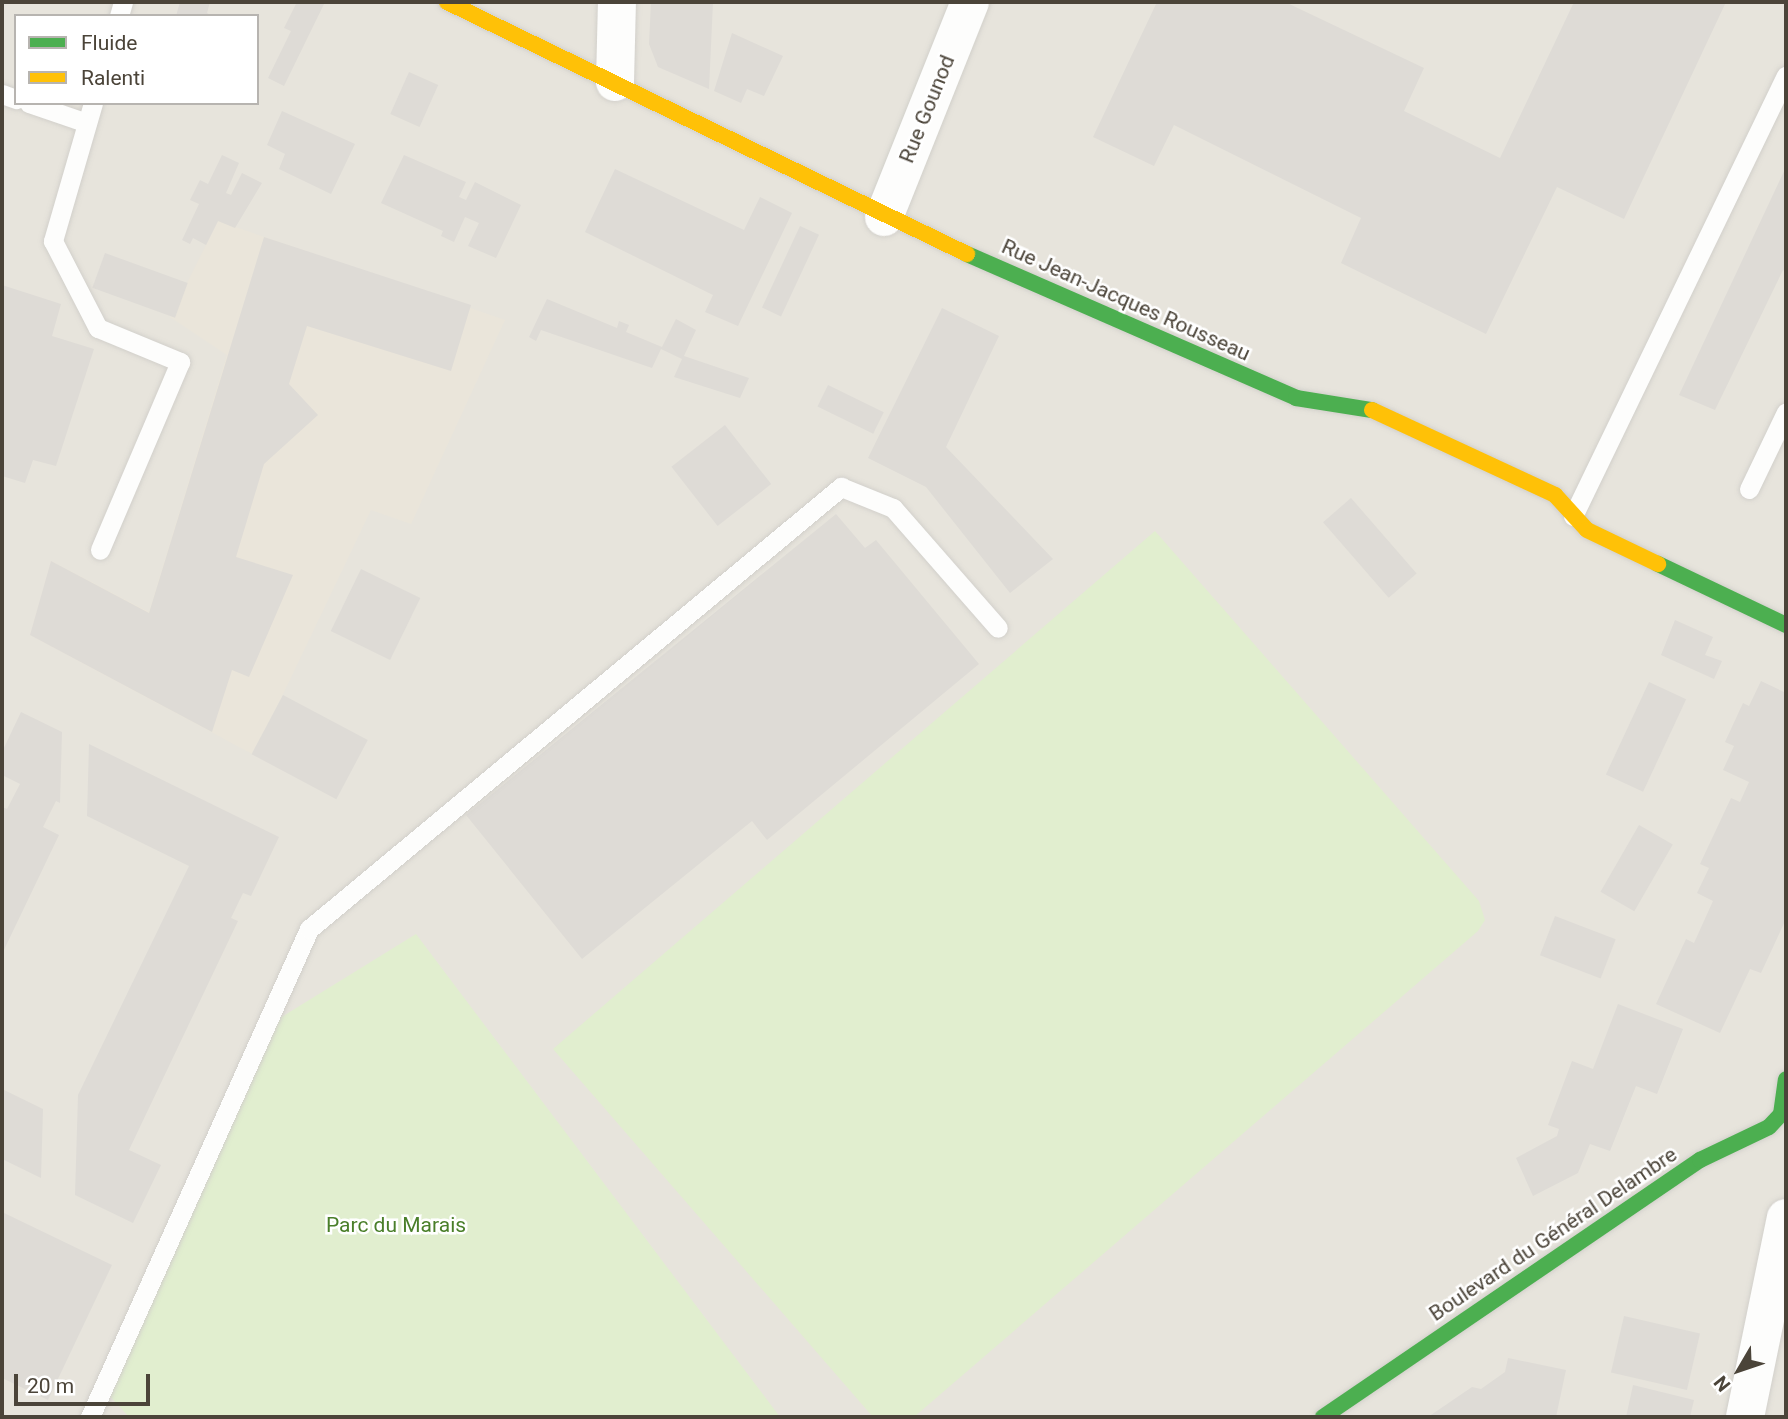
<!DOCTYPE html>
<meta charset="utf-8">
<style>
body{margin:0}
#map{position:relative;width:1788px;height:1419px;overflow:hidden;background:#f4f2ee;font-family:Roboto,sans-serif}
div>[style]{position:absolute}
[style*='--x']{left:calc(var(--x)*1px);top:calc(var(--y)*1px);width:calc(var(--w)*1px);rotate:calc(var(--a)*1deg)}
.residential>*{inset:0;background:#e7e4dc}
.education>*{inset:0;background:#eae5da}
.green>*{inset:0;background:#e1eecf}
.building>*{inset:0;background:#dedbd6;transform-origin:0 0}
.roads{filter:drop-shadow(0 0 2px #d2d0cb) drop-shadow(0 0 2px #d2d0cb)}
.lane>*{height:19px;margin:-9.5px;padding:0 9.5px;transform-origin:9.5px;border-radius:9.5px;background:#fdfdfc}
.street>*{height:38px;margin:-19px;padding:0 19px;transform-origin:19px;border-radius:19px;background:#fdfdfc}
.fast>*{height:16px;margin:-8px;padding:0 8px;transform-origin:8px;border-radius:8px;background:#4caf50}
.slow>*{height:16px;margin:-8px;padding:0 8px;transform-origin:8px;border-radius:8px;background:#ffc107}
span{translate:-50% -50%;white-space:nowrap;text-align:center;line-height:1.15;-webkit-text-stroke:5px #fff;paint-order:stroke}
.street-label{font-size:21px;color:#4b4439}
.park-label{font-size:21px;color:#4a7f2a}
.frame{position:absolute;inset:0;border:4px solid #4b4439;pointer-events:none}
.legend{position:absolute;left:14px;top:14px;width:245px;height:91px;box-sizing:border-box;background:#fff;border:2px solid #b7b4b0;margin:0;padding:9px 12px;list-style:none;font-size:21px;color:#4b4439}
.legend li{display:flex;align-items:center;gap:14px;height:35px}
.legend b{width:35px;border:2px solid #b7b4b0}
.north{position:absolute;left:1704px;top:1335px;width:70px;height:70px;-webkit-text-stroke:5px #fff;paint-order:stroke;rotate:231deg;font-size:19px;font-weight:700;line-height:28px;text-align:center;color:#4b4439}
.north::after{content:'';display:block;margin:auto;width:24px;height:32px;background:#4b4439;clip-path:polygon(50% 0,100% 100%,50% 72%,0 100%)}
.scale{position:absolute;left:14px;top:1374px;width:136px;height:32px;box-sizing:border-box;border:4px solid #4b4439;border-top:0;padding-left:9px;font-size:21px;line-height:24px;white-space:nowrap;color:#4b4439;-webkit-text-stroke:5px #fff;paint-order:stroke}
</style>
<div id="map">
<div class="residential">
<i style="clip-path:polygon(evenodd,2px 2px,1786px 2px,1786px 1417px,2px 1417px,2px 2px,16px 16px,257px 16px,257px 103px,16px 103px,16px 16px)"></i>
</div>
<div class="education">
<i style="clip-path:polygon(218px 221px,505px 320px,411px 524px,371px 510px,254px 755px,30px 635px,51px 561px,149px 612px,227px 355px,170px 317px)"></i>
</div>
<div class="green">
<i style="clip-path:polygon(1155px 531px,1479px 901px,1485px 920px,1478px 931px,914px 1417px,873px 1417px,553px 1049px)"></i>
<i style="clip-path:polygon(416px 934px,780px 1417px,129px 1417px,108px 1394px,280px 1018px)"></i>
</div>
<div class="building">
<i style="clip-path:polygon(180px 2px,210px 2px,207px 13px,212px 16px,176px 16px)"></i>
<i style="clip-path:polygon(297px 2px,325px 2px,284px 86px,268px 78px,291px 31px,284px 28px)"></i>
<i style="clip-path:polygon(651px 2px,713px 2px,709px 89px,658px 67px,649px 44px)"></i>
<i style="clip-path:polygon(1157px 2px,1285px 2px,1424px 68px,1404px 111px,1500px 158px,1574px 2px,1726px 2px,1624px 219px,1557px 187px,1486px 334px,1341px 263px,1361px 218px,1174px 125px,1154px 166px,1093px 137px)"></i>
<i style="clip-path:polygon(732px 33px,783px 56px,764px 96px,747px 89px,741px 103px,714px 91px)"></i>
<i style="left:409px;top:72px;width:32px;height:46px;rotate:24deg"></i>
<i style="clip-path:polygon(282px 111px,355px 144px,331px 194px,279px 169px,285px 154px,267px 145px)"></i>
<i style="clip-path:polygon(222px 155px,239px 163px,226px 193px,231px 195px,242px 173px,262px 183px,235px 228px,218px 221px,206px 245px,193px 238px,190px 244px,182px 240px,199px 204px,190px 200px,200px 180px,208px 184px)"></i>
<i style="clip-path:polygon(404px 155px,466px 182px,459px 197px,466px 200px,475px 182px,521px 205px,496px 258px,468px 246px,479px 223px,465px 217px,454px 242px,441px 236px,443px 231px,381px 203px)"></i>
<i style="clip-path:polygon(1786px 167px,1786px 272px,1783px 270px,1715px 410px,1679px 395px)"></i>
<i style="clip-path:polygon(615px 169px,744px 230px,760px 197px,792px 213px,738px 326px,705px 312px,713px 295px,585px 232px)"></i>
<i style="left:800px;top:226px;width:21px;height:90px;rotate:25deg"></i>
<i style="clip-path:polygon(264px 237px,471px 305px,451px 371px,307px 326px,289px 384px,318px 415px,264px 464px,236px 557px,293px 575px,249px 677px,232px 670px,212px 732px,30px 635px,51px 561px,149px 613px)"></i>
<i style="left:105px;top:253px;width:88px;height:37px;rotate:20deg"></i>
<i style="clip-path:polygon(2px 285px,61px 304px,52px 336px,94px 349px,56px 466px,33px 460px,25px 483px,2px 476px)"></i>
<i style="clip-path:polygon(547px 299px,617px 328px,619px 321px,629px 325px,626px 332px,662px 347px,676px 319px,696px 330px,684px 356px,749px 378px,740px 398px,674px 377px,682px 359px,661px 349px,652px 368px,541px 330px,536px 341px,529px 337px)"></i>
<i style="clip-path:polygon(942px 308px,999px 336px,946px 447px,1053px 559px,1010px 593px,926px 487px,868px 458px)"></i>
<i style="left:828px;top:385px;width:62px;height:24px;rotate:26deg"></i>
<i style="left:725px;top:425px;width:75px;height:68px;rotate:52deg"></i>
<i style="left:1351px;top:498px;width:100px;height:37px;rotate:49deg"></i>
<i style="clip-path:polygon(836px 514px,865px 548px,876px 540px,979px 664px,767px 840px,752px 821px,582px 959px,466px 815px)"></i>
<i style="left:361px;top:569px;width:66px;height:69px;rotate:26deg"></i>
<i style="clip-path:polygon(1675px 620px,1713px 637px,1705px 655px,1722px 661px,1714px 679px,1661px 655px)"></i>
<i style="clip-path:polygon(1761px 681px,1786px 693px,1786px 919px,1761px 973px,1750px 969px,1720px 1033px,1656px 1004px,1686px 939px,1694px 943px,1713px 901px,1697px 893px,1709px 868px,1700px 864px,1731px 798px,1740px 802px,1749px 782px,1723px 770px,1734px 746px,1725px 742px,1743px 703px,1749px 706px)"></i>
<i style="left:1649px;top:682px;width:41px;height:102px;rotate:25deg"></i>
<i style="left:283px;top:695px;width:96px;height:67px;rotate:28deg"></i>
<i style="clip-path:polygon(21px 712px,62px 732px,60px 803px,56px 801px,43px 827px,59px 835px,2px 954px,2px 807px,7px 809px,20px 784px,2px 775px,2px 752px)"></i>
<i style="clip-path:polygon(89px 744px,279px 837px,251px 896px,243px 893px,231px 918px,238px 921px,129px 1150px,161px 1165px,133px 1223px,75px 1195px,78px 1095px,189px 866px,87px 816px)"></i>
<i style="left:1639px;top:825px;width:39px;height:77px;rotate:30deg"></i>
<i style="left:1555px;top:916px;width:65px;height:42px;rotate:21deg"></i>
<i style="clip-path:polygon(1618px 1004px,1683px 1029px,1657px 1094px,1636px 1086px,1610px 1151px,1590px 1144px,1578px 1173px,1533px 1196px,1516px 1158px,1557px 1136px,1559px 1129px,1548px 1125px,1572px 1061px,1593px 1069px)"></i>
<i style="clip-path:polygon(2px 1089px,43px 1109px,41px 1178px,2px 1159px)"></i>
<i style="clip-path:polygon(2px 1212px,112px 1265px,48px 1400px,2px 1378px)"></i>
<i style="left:1624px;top:1316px;width:78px;height:58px;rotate:13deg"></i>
<i style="clip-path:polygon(1508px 1358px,1566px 1370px,1556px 1417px,1428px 1417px,1472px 1387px,1481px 1389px,1505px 1372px)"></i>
<i style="clip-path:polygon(1633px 1385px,1694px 1400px,1690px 1417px,1626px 1417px)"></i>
</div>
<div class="roads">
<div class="lane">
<i style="--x:119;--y:16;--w:15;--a:-74"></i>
<i style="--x:2;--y:94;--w:15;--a:20"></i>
<i style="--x:29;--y:103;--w:61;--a:19"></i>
<i style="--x:93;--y:103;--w:144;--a:106.2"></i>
<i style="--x:53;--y:241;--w:98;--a:62.7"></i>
<i style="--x:98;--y:328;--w:89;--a:22.5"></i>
<i style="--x:180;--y:362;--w:204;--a:113.1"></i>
<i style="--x:1749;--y:489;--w:85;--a:-64.3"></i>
<i style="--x:1573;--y:516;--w:489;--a:-64.2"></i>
<i style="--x:90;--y:1417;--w:535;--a:-65.83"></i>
<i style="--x:309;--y:929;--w:692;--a:-39.72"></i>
<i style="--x:841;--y:487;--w:56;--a:22"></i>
<i style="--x:893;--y:508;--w:159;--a:48.8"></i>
</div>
<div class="street">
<i style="--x:615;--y:82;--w:80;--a:-88.6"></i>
<i style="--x:884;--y:217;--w:232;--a:-68.2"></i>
<i style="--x:1745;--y:1417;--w:203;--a:-78.4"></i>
</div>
<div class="fast">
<i style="--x:967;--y:254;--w:359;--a:23.6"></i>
<i style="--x:1296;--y:398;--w:77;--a:9"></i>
<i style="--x:1658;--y:564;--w:142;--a:25.5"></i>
<i style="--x:1323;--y:1417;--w:456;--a:-34.3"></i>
<i style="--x:1700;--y:1160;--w:76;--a:-25.6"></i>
<i style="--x:1769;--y:1127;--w:18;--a:-47"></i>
<i style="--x:1781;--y:1114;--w:35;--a:-82"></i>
</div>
<div class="slow">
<i style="--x:447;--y:2;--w:578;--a:25.86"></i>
<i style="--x:1372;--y:410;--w:202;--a:24.9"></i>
<i style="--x:1555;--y:495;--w:47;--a:47.6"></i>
<i style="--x:1587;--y:530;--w:79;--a:25.6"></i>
</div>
</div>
<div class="street-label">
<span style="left:927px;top:109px;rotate:-68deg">Rue Gounod</span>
<span style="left:1126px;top:300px;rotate:24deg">Rue Jean-Jacques Rousseau</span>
<span style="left:1553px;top:1234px;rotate:-34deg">Boulevard du Général Delambre</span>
</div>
<div class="park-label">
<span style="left:396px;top:1225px">Parc du Marais</span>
</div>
<div class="frame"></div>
<ul class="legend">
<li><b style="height:9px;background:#4caf50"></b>Fluide</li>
<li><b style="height:9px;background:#ffc107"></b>Ralenti</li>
</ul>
<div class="north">N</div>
<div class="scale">20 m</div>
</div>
